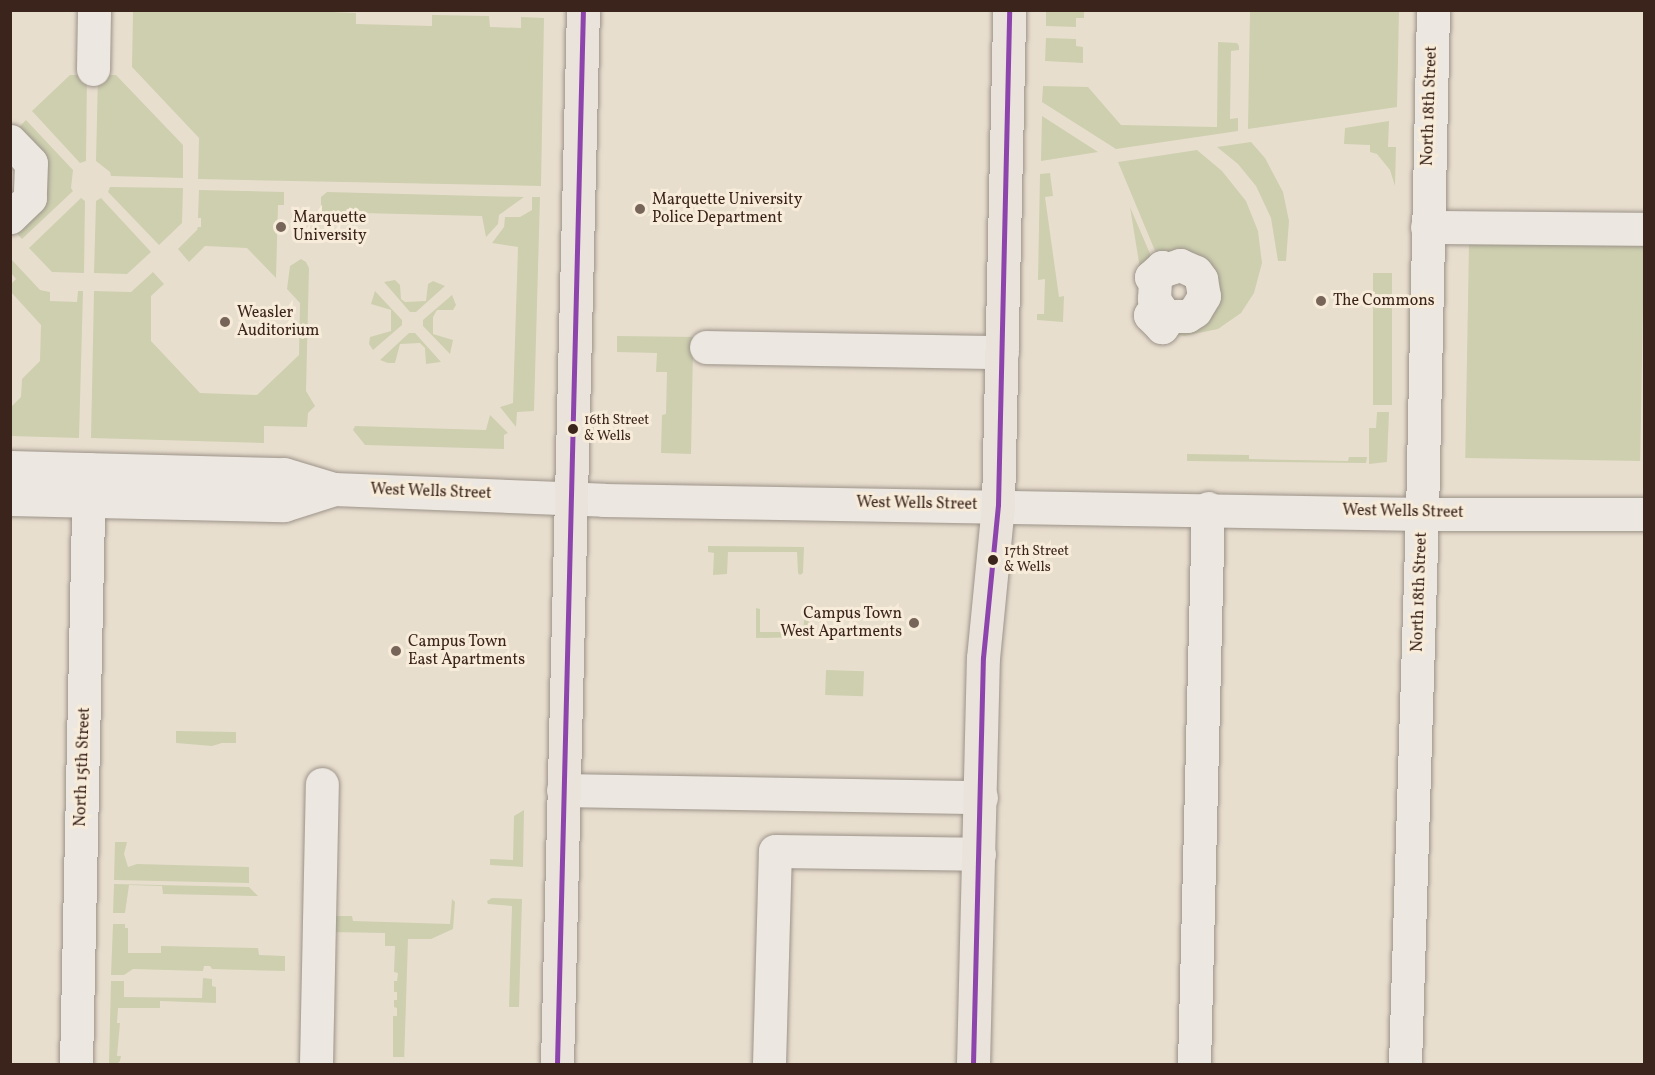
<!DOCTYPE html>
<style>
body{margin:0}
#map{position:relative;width:1655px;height:1075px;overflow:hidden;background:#e8dece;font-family:Vollkorn,serif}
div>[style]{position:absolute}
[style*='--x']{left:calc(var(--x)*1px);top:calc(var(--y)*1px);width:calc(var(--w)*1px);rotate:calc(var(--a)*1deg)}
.green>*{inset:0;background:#cdcfaf;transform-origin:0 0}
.roads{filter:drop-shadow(0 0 2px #9c9389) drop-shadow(0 0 2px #9c9389)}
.minor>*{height:33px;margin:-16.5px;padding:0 16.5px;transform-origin:16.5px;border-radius:16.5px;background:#ece7e0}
.major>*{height:33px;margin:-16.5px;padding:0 16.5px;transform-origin:16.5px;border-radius:16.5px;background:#e9e3db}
.bus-1>*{height:4.5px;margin:-2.25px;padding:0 2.25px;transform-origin:2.25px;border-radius:2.25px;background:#8e44ad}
.dots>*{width:16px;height:16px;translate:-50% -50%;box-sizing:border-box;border:3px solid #f7ebd9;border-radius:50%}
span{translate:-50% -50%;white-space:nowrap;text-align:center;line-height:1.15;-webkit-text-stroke:6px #f7ebd9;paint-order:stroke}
.bus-label{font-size:14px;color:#3b241b}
.left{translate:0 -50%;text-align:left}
.street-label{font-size:16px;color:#3b241b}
.poi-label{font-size:16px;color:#3b241b}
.right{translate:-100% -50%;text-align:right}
.frame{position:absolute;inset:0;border:12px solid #3b241b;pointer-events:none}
</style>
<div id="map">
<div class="green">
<i style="clip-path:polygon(281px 10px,356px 13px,356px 24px,432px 26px,432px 15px,489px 16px,490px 27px,521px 28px,521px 17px,544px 18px,541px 186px,198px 179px,199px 138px,132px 67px,133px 11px)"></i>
<i style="clip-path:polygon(1046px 11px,1084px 11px,1084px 18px,1076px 18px,1076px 27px,1046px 26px)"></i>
<i style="clip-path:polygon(1250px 11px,1399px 11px,1397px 107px,1248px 129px)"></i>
<i style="clip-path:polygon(1046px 38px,1076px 39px,1076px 46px,1083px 47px,1083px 63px,1045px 61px)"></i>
<i style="clip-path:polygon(1218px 42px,1237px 43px,1239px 46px,1239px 50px,1231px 51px,1230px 119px,1238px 118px,1238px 131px,1116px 149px,1042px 102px,1043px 86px,1088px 87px,1121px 125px,1217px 127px)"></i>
<i style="clip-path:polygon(70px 75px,87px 75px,86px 161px,80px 163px,32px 111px)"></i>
<i style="clip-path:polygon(98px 75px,116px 75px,183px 145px,183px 178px,111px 176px,110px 172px,96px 161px)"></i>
<i style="clip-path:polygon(1042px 116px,1098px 152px,1041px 161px)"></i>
<i style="clip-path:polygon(26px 120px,73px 170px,71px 188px,73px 191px,22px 239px,11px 227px,30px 198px,11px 135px)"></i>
<i style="clip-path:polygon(1389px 121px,1388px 147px,1396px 147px,1395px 186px,1390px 170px,1377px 154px,1370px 152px,1370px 145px,1344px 144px,1345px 128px)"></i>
<i style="clip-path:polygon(1251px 142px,1265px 158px,1283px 192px,1289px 221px,1286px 261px,1278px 261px,1271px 218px,1256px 186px,1238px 164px,1217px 147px)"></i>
<i style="clip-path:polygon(1197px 150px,1222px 171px,1246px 201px,1258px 231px,1262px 263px,1254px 293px,1241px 313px,1218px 329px,1184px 336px,1177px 334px,1204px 296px,1158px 258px,1118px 162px)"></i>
<i style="clip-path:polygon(1050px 173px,1053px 196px,1045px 197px,1059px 297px,1064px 296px,1063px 322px,1037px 320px,1037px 314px,1044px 314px,1045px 279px,1038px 280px,1040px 174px)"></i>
<i style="clip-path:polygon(110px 187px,183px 188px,182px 223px,159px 245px,108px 192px)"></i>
<i style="clip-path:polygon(199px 190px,284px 192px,284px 205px,278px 205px,276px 278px,247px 248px,205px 246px,189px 262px,178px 249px,197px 230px,198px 227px,201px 227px,201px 218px,198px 218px)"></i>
<i style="clip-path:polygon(327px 192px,524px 197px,499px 215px,498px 224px,486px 237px,482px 216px,321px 212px,321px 197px)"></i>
<i style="clip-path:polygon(532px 197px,540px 197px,534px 411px,517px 412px,516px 427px,500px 407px,513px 403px,518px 247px,492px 243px,504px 227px,505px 217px,520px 217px,532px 210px)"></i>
<i style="clip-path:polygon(81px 198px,85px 201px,84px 273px,52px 272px,29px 248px)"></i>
<i style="clip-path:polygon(101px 198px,151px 252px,127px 274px,94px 273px,96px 201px)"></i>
<i style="clip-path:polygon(1130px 207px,1157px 270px,1142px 281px)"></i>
<i style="left:1469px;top:243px;width:175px;height:215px;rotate:1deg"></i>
<i style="clip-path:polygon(301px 259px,306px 262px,309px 268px,306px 391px,315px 406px,308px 413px,307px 427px,264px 426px,264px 443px,91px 438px,94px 291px,131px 292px,153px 272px,164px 284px,151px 296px,151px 341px,200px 393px,257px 395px,299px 355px,300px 303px,287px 289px,290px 266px)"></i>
<i style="clip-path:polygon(12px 260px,40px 290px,50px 292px,50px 301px,77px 302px,78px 291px,83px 291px,79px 438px,11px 436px,11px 407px,21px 397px,22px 379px,40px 361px,41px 325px,11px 292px,11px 284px,16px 279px,11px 273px)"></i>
<i style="left:1373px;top:273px;width:19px;height:132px"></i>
<i style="clip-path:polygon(395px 280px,400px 285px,401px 299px,405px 302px,426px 301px,428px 284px,433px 281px,445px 286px,416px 312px,410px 312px,384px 282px)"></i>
<i style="clip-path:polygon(375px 291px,402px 320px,402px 325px,373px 350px,369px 344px,370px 337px,391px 331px,391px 310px,371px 304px)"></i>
<i style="clip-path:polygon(452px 295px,456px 305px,453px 310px,437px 310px,433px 317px,433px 334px,453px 340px,450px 354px,423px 326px,423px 320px)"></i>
<i style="clip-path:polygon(409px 333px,415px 333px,441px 362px,426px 364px,425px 348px,420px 343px,400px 344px,395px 363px,388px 363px,380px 360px)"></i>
<i style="clip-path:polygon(617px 336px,698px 337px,693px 351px,691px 454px,661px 453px,662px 415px,666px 414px,667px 372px,656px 372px,657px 353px,617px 352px)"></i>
<i style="clip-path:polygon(1377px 412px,1389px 412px,1387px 462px,1369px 464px,1369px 428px,1376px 428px)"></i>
<i style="clip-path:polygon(490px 415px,508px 433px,504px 435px,504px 449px,365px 445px,353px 430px,355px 426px,486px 430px)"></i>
<i style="clip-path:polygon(1187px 454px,1249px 455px,1249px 459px,1348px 461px,1349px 457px,1367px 457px,1366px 463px,1187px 461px)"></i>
<i style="clip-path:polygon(708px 546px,804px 547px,803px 573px,800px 575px,798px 573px,797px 552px,728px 552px,727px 574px,713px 575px,714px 553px,708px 552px)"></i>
<i style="clip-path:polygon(756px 608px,760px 609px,760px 632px,803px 632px,805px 610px,808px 609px,809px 637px,756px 638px)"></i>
<i style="left:826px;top:670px;width:38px;height:25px;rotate:2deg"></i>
<i style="clip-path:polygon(176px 731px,236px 732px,236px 743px,222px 743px,212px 746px,176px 743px)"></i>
<i style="clip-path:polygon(524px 810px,523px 867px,490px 865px,490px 859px,513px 860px,514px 816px)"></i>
<i style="clip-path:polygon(115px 842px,127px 842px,124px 854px,128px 867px,137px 864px,249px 867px,249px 883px,114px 880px)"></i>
<i style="clip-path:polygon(114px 884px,249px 887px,258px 896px,163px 894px,162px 886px,129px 885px,125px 913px,113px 913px)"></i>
<i style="clip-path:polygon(492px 898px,522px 899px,519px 1007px,509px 1007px,512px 906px,488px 904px,487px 901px)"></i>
<i style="clip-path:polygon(452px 899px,455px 902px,453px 929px,431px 939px,408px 939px,404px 1064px,404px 1057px,393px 1057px,393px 1016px,397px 1016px,397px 1008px,394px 1007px,394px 1000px,397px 1000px,397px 992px,394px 992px,394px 981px,397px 981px,398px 973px,394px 972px,395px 946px,385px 946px,385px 933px,329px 932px,329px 916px,352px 916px,353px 921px,450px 924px)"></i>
<i style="clip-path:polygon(113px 924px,125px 924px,125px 928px,128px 928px,128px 953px,161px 953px,161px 946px,258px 948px,259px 955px,285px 956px,285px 971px,212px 969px,210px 966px,204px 966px,203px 971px,133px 969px,124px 975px,111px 975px)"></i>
<i style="clip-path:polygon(203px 978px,212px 979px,212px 986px,216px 987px,216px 1003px,160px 1001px,160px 1008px,118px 1008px,117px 1023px,120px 1023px,117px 1056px,121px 1056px,120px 1061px,117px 1064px,109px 1064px,111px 981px,124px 981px,124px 997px,202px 998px)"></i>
</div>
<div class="roads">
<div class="minor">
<i style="--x:93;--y:69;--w:59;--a:-89"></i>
<i style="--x:10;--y:141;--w:30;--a:46"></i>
<i style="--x:31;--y:163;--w:35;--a:92"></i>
<i style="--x:30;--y:198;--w:28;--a:136"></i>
<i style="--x:1427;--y:227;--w:217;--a:0.5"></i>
<i style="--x:1180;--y:265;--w:17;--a:24"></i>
<i style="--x:1196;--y:272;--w:9;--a:54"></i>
<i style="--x:1201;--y:279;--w:17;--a:80"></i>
<i style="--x:1204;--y:296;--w:17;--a:121"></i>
<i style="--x:1195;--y:311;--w:9;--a:148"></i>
<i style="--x:1187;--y:316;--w:17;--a:180"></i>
<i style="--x:1170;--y:316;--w:14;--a:126"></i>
<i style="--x:1162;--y:327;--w:17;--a:-135"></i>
<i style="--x:1150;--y:315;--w:12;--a:-31"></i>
<i style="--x:1160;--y:309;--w:12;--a:-121"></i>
<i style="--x:1154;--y:299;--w:19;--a:-87"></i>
<i style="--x:1155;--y:280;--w:5;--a:-143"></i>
<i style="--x:1151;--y:277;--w:15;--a:-42"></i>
<i style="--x:1162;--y:267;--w:4;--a:56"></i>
<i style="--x:1164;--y:270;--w:17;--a:-17"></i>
<i style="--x:706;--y:347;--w:296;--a:1"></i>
<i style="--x:10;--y:467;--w:274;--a:1.5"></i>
<i style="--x:284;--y:474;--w:52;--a:16.7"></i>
<i style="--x:334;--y:489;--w:270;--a:2.3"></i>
<i style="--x:604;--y:500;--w:818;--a:0.98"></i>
<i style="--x:1422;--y:514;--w:222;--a:0"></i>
<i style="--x:10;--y:499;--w:274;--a:1.3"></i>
<i style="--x:284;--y:505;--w:52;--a:-17.7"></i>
<i style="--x:563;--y:790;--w:418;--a:1"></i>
<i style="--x:76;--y:1064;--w:595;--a:-88.75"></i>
<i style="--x:316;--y:1064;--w:280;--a:-88.8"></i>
<i style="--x:769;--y:1064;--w:213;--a:-88.4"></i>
<i style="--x:775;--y:851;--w:204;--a:0.8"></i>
<i style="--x:1194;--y:1064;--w:556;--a:-88.56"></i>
<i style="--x:1405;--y:1064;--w:550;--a:-88.23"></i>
<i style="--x:1422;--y:514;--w:504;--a:-88.75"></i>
</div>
<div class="major">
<i style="--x:557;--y:1064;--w:1054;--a:-88.59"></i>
<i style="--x:973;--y:1064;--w:406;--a:-88.6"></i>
<i style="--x:983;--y:658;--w:154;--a:-84.4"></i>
<i style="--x:998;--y:505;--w:495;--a:-88.7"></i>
</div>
</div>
<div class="bus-1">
<i style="--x:557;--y:1064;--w:1054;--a:-88.59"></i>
<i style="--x:973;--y:1064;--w:406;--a:-88.6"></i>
<i style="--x:983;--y:658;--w:154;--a:-84.4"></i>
<i style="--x:998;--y:505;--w:495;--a:-88.7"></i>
</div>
<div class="dots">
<i style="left:640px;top:209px;background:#78655a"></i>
<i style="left:281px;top:227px;background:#78655a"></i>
<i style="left:1321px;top:301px;background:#78655a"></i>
<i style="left:225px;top:322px;background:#78655a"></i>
<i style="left:573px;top:429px;background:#3b241b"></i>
<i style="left:993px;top:560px;background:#3b241b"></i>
<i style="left:914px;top:623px;background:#78655a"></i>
<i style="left:396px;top:651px;background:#78655a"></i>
</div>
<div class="bus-label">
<span class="left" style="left:584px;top:429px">16th Street<br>&amp; Wells</span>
<span class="left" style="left:1004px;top:560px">17th Street<br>&amp; Wells</span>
</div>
<div class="street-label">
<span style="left:1430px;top:106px;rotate:-88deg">North 18th Street</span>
<span style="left:431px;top:492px;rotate:2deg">West Wells Street</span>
<span style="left:917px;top:504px;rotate:1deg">West Wells Street</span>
<span style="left:1403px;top:512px;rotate:1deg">West Wells Street</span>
<span style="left:1420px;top:592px;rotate:-88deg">North 18th Street</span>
<span style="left:83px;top:767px;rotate:-88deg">North 15th Street</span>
</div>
<div class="poi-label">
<span class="left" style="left:652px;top:209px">Marquette University<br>Police Department</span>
<span class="left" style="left:293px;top:227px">Marquette<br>University</span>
<span class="left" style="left:1333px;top:301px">The Commons</span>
<span class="left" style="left:237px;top:322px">Weasler<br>Auditorium</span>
<span class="right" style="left:902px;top:623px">Campus Town<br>West Apartments</span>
<span class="left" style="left:408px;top:651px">Campus Town<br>East Apartments</span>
</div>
<div class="frame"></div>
</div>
